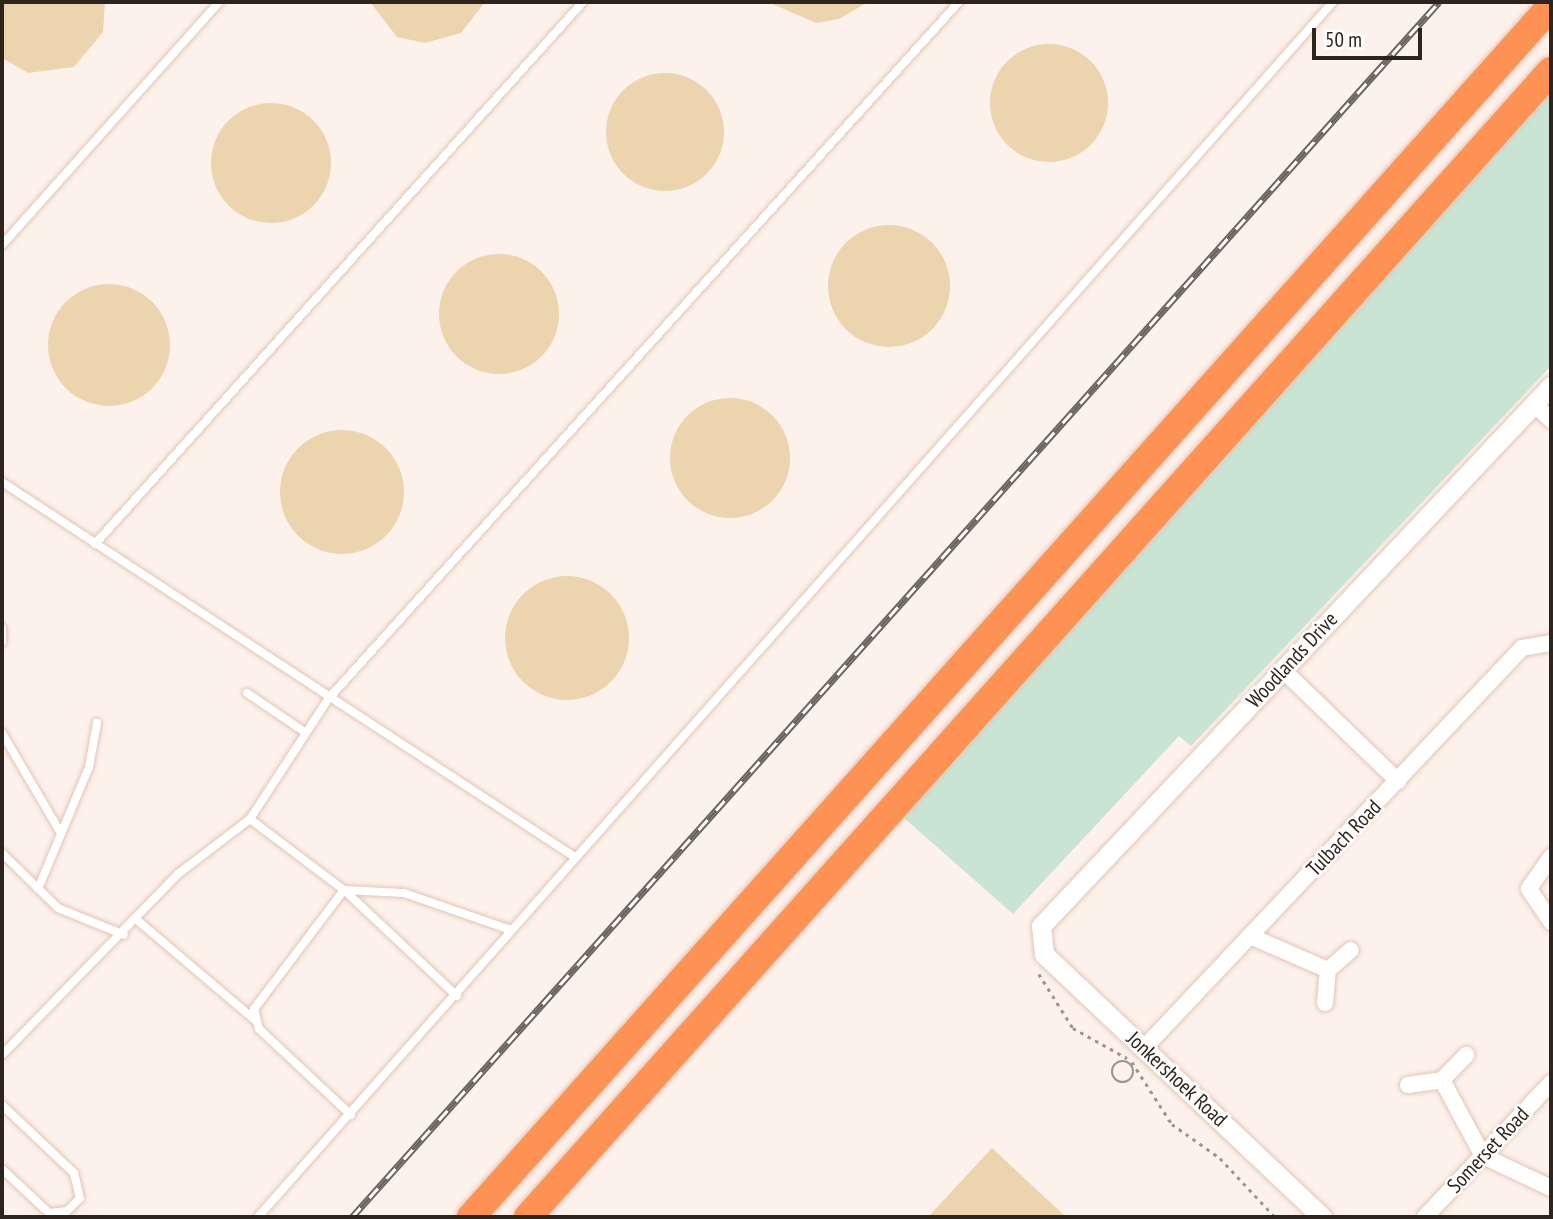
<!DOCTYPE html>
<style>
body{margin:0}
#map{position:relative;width:1553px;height:1219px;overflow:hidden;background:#fdf1eb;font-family:"PT Sans Narrow",sans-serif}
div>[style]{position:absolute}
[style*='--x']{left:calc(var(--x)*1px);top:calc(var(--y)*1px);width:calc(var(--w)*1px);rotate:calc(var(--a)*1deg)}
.green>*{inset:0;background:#cae4d4}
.building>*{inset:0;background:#ecd4af}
.round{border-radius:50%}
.path>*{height:2.5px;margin-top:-1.25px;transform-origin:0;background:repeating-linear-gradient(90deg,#9f948e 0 3.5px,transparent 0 8.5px)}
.path>.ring{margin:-1.25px;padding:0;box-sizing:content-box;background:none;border:2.5px solid #9f948e;border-radius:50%}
.roads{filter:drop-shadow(0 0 2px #e1c5b7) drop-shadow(0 0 2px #e1c5b7)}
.service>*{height:8px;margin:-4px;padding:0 4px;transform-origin:4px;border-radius:4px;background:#fff}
.minor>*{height:16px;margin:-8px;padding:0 8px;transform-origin:8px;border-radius:8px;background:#fff}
.tertiary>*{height:19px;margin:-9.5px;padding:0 9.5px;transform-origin:9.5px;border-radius:9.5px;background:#fff}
.motorway>*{height:28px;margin:-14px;padding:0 14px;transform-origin:14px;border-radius:14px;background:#fe9255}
.rail>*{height:7px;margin-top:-3.5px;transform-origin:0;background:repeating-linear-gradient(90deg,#fff 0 13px,#6e645e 0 26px);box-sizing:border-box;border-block:2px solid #6e645e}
span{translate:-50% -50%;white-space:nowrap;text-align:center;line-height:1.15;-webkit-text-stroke:5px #fff;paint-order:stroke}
.street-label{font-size:21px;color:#2e241e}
.frame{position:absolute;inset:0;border:4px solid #2e241e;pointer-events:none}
.scale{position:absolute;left:1312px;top:28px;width:110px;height:32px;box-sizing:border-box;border:4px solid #2e241e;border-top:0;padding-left:9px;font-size:21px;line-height:24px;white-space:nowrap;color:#2e241e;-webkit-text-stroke:5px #fff;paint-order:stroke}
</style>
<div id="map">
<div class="green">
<i style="clip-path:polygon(1551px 93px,1551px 366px,1191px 746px,1179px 736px,1013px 914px,903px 817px)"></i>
</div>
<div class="building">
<i style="clip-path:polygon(2px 2px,105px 2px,103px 32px,74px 67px,28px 73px,2px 58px)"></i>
<i style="clip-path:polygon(370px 2px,485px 2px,461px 33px,425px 43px,397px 37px)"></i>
<i style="clip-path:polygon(768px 2px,868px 2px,839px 19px,816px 23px)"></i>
<i class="round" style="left:990px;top:44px;width:118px;height:118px"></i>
<i class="round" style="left:606px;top:73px;width:118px;height:118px"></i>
<i class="round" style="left:211px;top:103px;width:120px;height:120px"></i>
<i class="round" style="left:828px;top:225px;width:122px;height:122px"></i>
<i class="round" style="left:439px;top:254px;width:120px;height:120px"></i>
<i class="round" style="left:48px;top:284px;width:122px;height:122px"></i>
<i class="round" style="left:670px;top:398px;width:120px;height:120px"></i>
<i class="round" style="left:280px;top:430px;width:124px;height:124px"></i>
<i class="round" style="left:505px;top:576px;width:124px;height:124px"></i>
<i style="clip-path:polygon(992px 1148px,1066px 1217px,928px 1217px)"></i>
</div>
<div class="path">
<i style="--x:1039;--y:974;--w:64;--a:57.8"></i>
<i style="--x:1073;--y:1028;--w:62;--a:29.1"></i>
<i class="ring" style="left:1112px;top:1061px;width:19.5px;height:19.5px"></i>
<i style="--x:1132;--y:1062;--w:74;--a:57.2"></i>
<i style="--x:1172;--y:1124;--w:59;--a:35.3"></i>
<i style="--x:1220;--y:1158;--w:81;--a:47"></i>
</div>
<div class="roads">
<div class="service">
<i style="--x:2;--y:245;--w:326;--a:-48.2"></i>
<i style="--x:2;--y:482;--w:683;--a:33.22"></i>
<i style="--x:95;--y:544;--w:729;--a:-48"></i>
<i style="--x:2;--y:628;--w:14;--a:90"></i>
<i style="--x:247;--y:693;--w:71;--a:34.1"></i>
<i style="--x:2;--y:733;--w:116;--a:59.5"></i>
<i style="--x:250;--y:819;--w:118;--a:37.1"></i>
<i style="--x:344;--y:890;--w:155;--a:43.2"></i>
<i style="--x:2;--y:853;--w:78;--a:44.5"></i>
<i style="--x:58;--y:908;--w:71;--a:22.2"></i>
<i style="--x:38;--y:889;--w:132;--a:-67.3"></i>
<i style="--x:89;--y:767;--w:45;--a:-79.7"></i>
<i style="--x:137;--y:920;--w:155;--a:40.3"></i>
<i style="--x:2;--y:1055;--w:252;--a:-45.8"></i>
<i style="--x:178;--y:874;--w:91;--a:-37.4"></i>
<i style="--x:250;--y:819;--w:145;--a:-56.9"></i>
<i style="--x:329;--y:698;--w:939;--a:-47.85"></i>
<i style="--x:2;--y:1105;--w:99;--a:43.4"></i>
<i style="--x:74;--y:1173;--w:26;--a:77"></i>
<i style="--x:80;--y:1198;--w:18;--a:135"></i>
<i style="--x:67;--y:1211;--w:18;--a:174"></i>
<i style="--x:49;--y:1213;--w:64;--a:-136.9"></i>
<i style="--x:351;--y:1115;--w:126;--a:-136.9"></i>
<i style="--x:259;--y:1029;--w:21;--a:-104"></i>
<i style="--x:254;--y:1009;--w:149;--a:-52.9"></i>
<i style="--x:344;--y:890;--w:60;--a:2.9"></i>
<i style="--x:404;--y:893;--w:113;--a:19.1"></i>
<i style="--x:258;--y:1217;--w:1622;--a:-48.5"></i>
</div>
<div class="minor">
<i style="--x:1534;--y:404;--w:23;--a:43"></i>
<i style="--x:1283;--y:670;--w:160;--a:44"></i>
<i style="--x:1551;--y:857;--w:39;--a:125"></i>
<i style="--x:1529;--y:889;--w:40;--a:56"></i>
<i style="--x:1250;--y:936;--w:85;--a:23.6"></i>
<i style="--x:1328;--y:970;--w:30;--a:-41"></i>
<i style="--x:1325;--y:1003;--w:33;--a:-85"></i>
<i style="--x:1144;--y:1048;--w:550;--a:-46.62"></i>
<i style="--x:1522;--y:648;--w:29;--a:-10"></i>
<i style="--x:1442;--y:1080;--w:86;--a:61.7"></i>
<i style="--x:1483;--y:1156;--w:75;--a:25.2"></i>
<i style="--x:1408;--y:1085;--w:34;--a:-8"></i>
<i style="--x:1442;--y:1080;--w:35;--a:-46"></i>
<i style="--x:1425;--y:1217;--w:184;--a:-46.8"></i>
</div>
<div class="tertiary">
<i style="--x:1322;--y:1217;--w:383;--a:-136.6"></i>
<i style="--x:1044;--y:954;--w:28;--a:-96"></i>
<i style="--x:1041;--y:926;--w:743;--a:-46.64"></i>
</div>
<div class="motorway">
<i style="--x:471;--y:1217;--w:1623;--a:-48.27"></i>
<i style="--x:528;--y:1217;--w:1536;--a:-48.25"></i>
</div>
</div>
<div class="rail">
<i style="--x:352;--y:1217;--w:1630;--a:-48.18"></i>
</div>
<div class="street-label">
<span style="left:1292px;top:660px;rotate:-47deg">Woodlands Drive</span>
<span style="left:1344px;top:838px;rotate:-46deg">Tulbach Road</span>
<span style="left:1177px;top:1079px;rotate:43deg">Jonkershoek Road</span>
<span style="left:1488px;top:1150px;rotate:-47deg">Somerset Road</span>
</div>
<div class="frame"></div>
<div class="scale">50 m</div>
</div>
